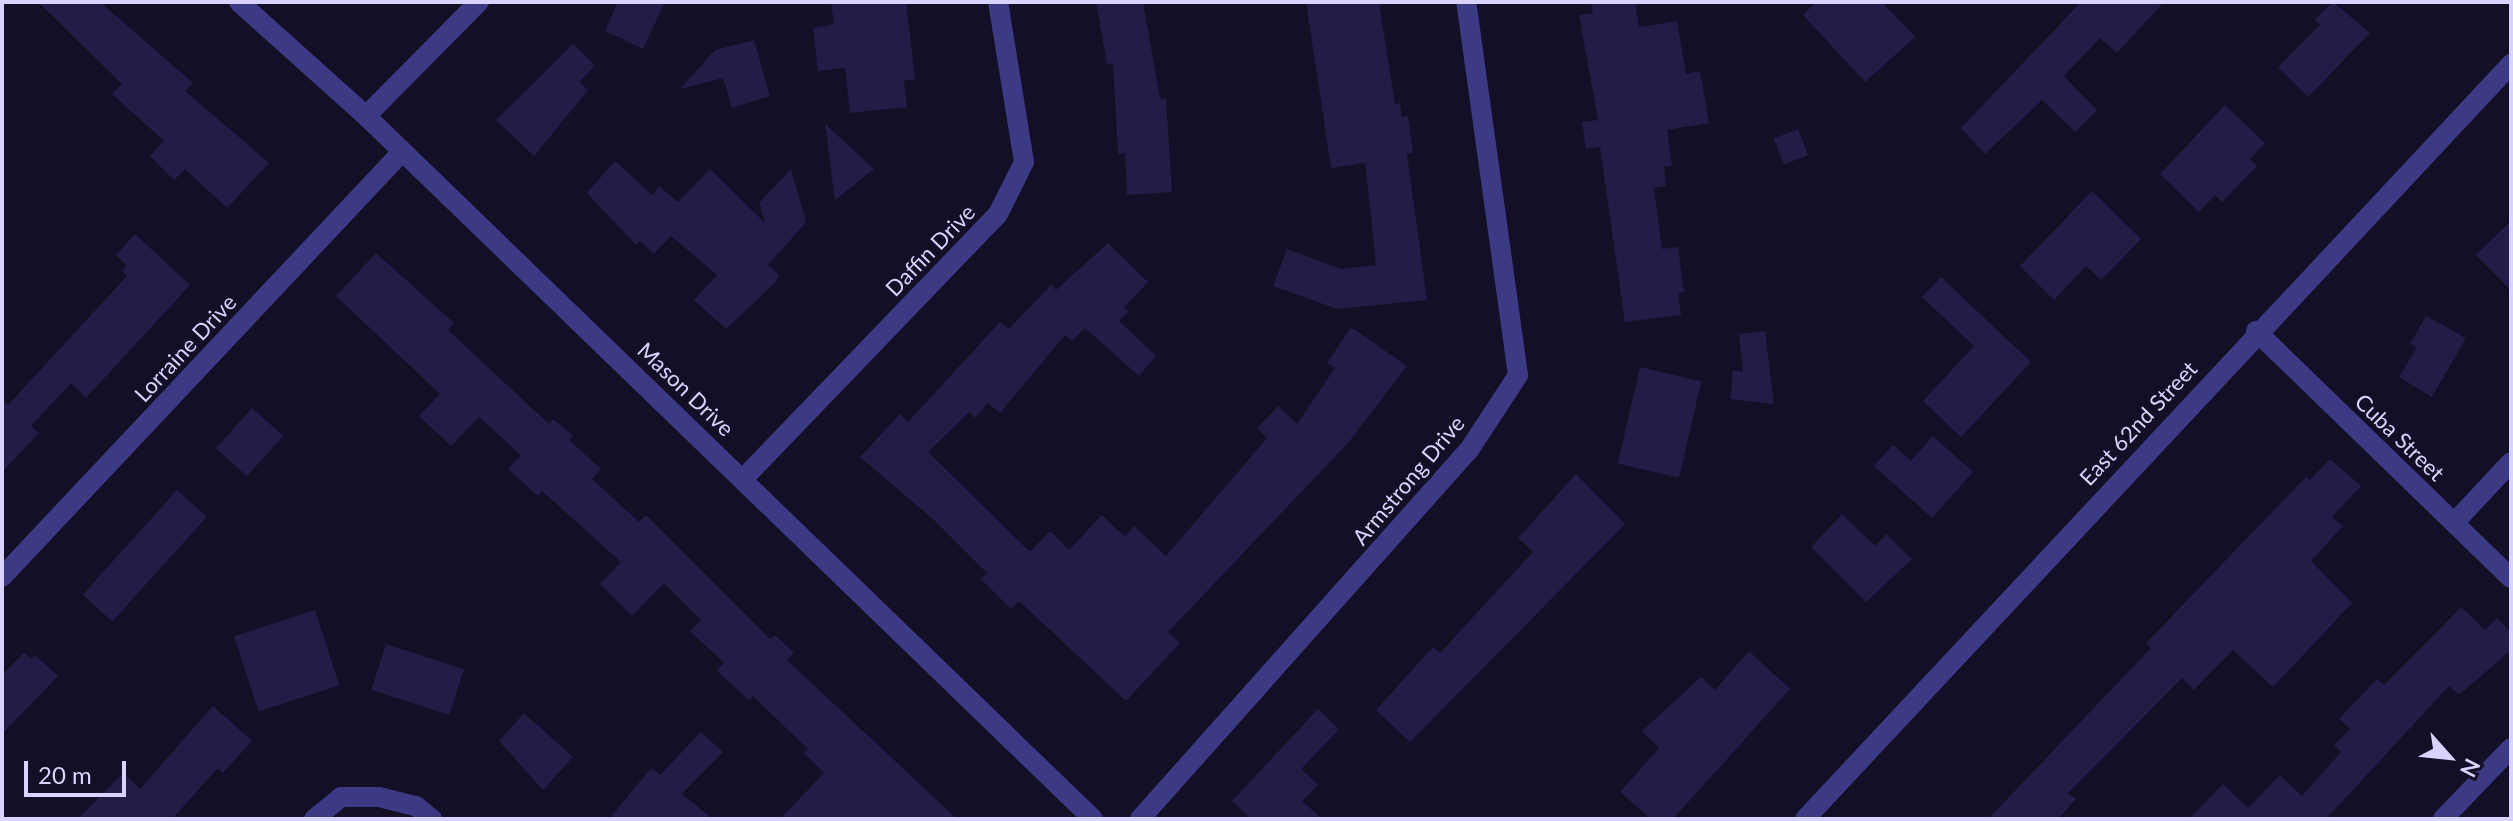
<!DOCTYPE html>
<style>
body{margin:0}
#map{position:relative;width:2513px;height:821px;overflow:hidden;background:#130f26;font-family:Lato,sans-serif}
div>[style]{position:absolute}
[style*='--x']{left:calc(var(--x)*1px);top:calc(var(--y)*1px);width:calc(var(--w)*1px);rotate:calc(var(--a)*1deg)}
.building>*{inset:0;background:#241b47;transform-origin:0 0}
.minor>*{height:20px;margin:-10px;padding:0 10px;transform-origin:10px;border-radius:10px;background:#3d3a85}
span{translate:-50% -50%;white-space:nowrap;text-align:center;line-height:1.15;-webkit-text-stroke:8px #130f26;paint-order:stroke}
.street-label{font-size:22px;color:#d9d4ff}
.frame{position:absolute;inset:0;border:4px solid #d9d4ff;pointer-events:none}
.north{position:absolute;left:2409px;top:717px;width:80px;height:80px;-webkit-text-stroke:6px #130f26;paint-order:stroke;rotate:117deg;font-size:22px;font-weight:700;line-height:32px;text-align:center;color:#d9d4ff}
.north::after{content:'';display:block;margin:auto;width:28px;height:36px;background:#d9d4ff;clip-path:polygon(50% 0,100% 100%,50% 72%,0 100%)}
.scale{position:absolute;left:24px;top:761px;width:102px;height:36px;box-sizing:border-box;border:4px solid #d9d4ff;border-top:0;padding-left:10px;font-size:24px;line-height:28px;white-space:nowrap;color:#d9d4ff;-webkit-text-stroke:6px #130f26;paint-order:stroke}
</style>
<div id="map">
<div class="building">
<i style="clip-path:polygon(38px 2px,100px 2px,193px 83px,185px 91px,269px 163px,227px 208px,185px 169px,174px 180px,150px 156px,164px 141px,112px 94px,122px 84px)"></i>
<i style="clip-path:polygon(618px 2px,665px 2px,643px 49px,605px 31px)"></i>
<i style="clip-path:polygon(831px 2px,906px 2px,915px 79px,904px 81px,907px 107px,850px 113px,845px 68px,818px 71px,813px 28px,834px 24px)"></i>
<i style="clip-path:polygon(1096px 2px,1143px 2px,1160px 99px,1166px 98px,1172px 192px,1127px 195px,1125px 153px,1118px 154px,1113px 63px,1107px 64px)"></i>
<i style="clip-path:polygon(1306px 2px,1379px 2px,1395px 104px,1400px 103px,1402px 117px,1408px 116px,1413px 153px,1407px 154px,1427px 300px,1337px 309px,1273px 286px,1287px 249px,1341px 269px,1376px 265px,1365px 163px,1331px 168px)"></i>
<i style="clip-path:polygon(1591px 2px,1635px 2px,1639px 27px,1677px 21px,1686px 74px,1700px 71px,1709px 123px,1667px 130px,1672px 166px,1664px 167px,1666px 186px,1654px 188px,1662px 249px,1678px 247px,1684px 292px,1678px 293px,1681px 315px,1625px 322px,1600px 147px,1586px 149px,1582px 122px,1598px 120px,1579px 15px,1593px 13px)"></i>
<i style="clip-path:polygon(1816px 2px,1882px 2px,1915px 37px,1865px 82px,1803px 15px)"></i>
<i style="clip-path:polygon(2081px 2px,2164px 2px,2117px 53px,2100px 38px,2064px 76px,2097px 110px,2075px 132px,2042px 100px,1985px 154px,1961px 128px)"></i>
<i style="clip-path:polygon(2333px 2px,2370px 33px,2308px 97px,2278px 67px,2320px 25px,2315px 19px)"></i>
<i style="clip-path:polygon(754px 40px,770px 96px,732px 108px,723px 78px,680px 89px,715px 50px)"></i>
<i style="clip-path:polygon(573px 44px,595px 65px,579px 82px,588px 90px,534px 156px,496px 120px)"></i>
<i style="clip-path:polygon(2225px 105px,2265px 143px,2250px 159px,2257px 166px,2222px 202px,2215px 195px,2199px 212px,2160px 174px)"></i>
<i style="clip-path:polygon(825px 124px,874px 169px,835px 200px)"></i>
<i style="left:1798px;top:129px;width:28px;height:26px;rotate:69deg"></i>
<i style="clip-path:polygon(615px 161px,652px 195px,659px 186px,678px 202px,710px 169px,765px 223px,759px 203px,791px 169px,806px 222px,768px 265px,779px 275px,777px 281px,726px 329px,694px 300px,717px 275px,671px 236px,654px 254px,640px 241px,636px 245px,587px 193px)"></i>
<i style="clip-path:polygon(2092px 191px,2141px 239px,2101px 280px,2086px 266px,2054px 300px,2020px 266px)"></i>
<i style="clip-path:polygon(2511px 221px,2511px 291px,2476px 255px)"></i>
<i style="clip-path:polygon(135px 234px,190px 285px,86px 398px,71px 383px,31px 426px,39px 433px,2px 472px,2px 399px,8px 405px,127px 276px,122px 271px,127px 266px,116px 255px)"></i>
<i style="clip-path:polygon(1108px 243px,1148px 282px,1124px 307px,1129px 311px,1119px 321px,1156px 356px,1139px 376px,1085px 328px,1072px 341px,1065px 335px,1000px 413px,988px 403px,975px 418px,969px 412px,928px 452px,1030px 552px,1050px 531px,1069px 550px,1102px 515px,1125px 537px,1134px 526px,1166px 556px,1267px 438px,1257px 428px,1278px 406px,1297px 424px,1335px 368px,1327px 363px,1351px 327px,1407px 366px,1348px 443px,1168px 632px,1180px 643px,1126px 701px,1019px 601px,1011px 609px,981px 579px,987px 573px,934px 520px,860px 457px,900px 414px,908px 422px,1000px 322px,1009px 329px,1051px 285px,1056px 290px)"></i>
<i style="clip-path:polygon(376px 253px,454px 323px,448px 330px,549px 424px,553px 419px,573px 436px,569px 440px,601px 469px,592px 479px,639px 522px,646px 515px,770px 639px,775px 635px,794px 653px,787px 660px,957px 819px,780px 819px,824px 773px,804px 753px,808px 749px,753px 696px,749px 700px,717px 671px,724px 663px,690px 631px,701px 620px,664px 583px,632px 616px,600px 584px,621px 562px,542px 491px,538px 496px,508px 469px,521px 455px,479px 417px,451px 446px,419px 416px,440px 394px,336px 296px)"></i>
<i style="clip-path:polygon(1941px 277px,2031px 362px,1961px 437px,1923px 401px,1974px 346px,1922px 297px)"></i>
<i style="clip-path:polygon(2426px 316px,2466px 338px,2432px 397px,2399px 377px,2417px 347px,2410px 344px)"></i>
<i style="clip-path:polygon(1765px 331px,1774px 404px,1730px 399px,1733px 370px,1743px 372px,1739px 334px)"></i>
<i style="left:1640px;top:367px;width:63px;height:99px;rotate:13deg"></i>
<i style="left:252px;top:408px;width:42px;height:54px;rotate:42deg"></i>
<i style="clip-path:polygon(1933px 436px,1973px 472px,1932px 518px,1874px 466px,1893px 445px,1911px 461px)"></i>
<i style="clip-path:polygon(2330px 459px,2361px 486px,2332px 517px,2343px 526px,2311px 561px,2352px 603px,2273px 687px,2233px 650px,2194px 690px,2182px 678px,2068px 793px,2076px 799px,2058px 819px,1988px 819px,2151px 648px,2146px 643px,2306px 477px,2310px 480px)"></i>
<i style="clip-path:polygon(1576px 474px,1625px 524px,1410px 742px,1376px 710px,1433px 647px,1440px 653px,1533px 552px,1518px 538px)"></i>
<i style="left:177px;top:490px;width:40px;height:141px;rotate:42deg"></i>
<i style="clip-path:polygon(1842px 514px,1875px 546px,1886px 534px,1912px 559px,1866px 602px,1811px 547px)"></i>
<i style="clip-path:polygon(2461px 607px,2485px 630px,2497px 618px,2511px 632px,2511px 650px,2459px 695px,2449px 686px,2326px 819px,2189px 819px,2223px 784px,2248px 808px,2280px 775px,2302px 796px,2341px 752px,2334px 745px,2350px 729px,2339px 719px,2377px 679px,2384px 685px)"></i>
<i style="left:315px;top:610px;width:79px;height:85px;rotate:72deg"></i>
<i style="left:386px;top:644px;width:82px;height:48px;rotate:18deg"></i>
<i style="clip-path:polygon(1749px 651px,1790px 689px,1673px 819px,1651px 819px,1620px 792px,1659px 748px,1642px 731px,1701px 677px,1715px 690px)"></i>
<i style="clip-path:polygon(24px 652px,31px 659px,35px 655px,58px 676px,2px 734px,2px 675px)"></i>
<i style="clip-path:polygon(213px 706px,252px 741px,223px 773px,218px 768px,172px 819px,78px 819px,123px 773px,140px 789px)"></i>
<i style="clip-path:polygon(1318px 709px,1339px 729px,1301px 769px,1318px 785px,1302px 801px,1322px 819px,1251px 819px,1232px 801px)"></i>
<i style="clip-path:polygon(524px 713px,573px 757px,543px 790px,499px 741px)"></i>
<i style="clip-path:polygon(701px 732px,723px 752px,682px 794px,713px 819px,609px 819px,651px 768px,660px 775px)"></i>
</div>
<div class="minor">
<i style="--x:239;--y:2;--w:171;--a:41.9"></i>
<i style="--x:366;--y:116;--w:1011;--a:44.04"></i>
<i style="--x:366;--y:116;--w:161;--a:-45.3"></i>
<i style="--x:2256;--y:331;--w:355;--a:44.1"></i>
<i style="--x:744;--y:478;--w:366;--a:-46.1"></i>
<i style="--x:998;--y:214;--w:58;--a:-63.4"></i>
<i style="--x:1024;--y:162;--w:162;--a:-99.2"></i>
<i style="--x:2454;--y:523;--w:83;--a:-46.9"></i>
<i style="--x:2;--y:577;--w:584;--a:-46.74"></i>
<i style="--x:314;--y:819;--w:35;--a:-39"></i>
<i style="--x:341;--y:797;--w:38;--a:0"></i>
<i style="--x:379;--y:797;--w:38;--a:14"></i>
<i style="--x:416;--y:806;--w:21;--a:39"></i>
<i style="--x:1140;--y:819;--w:494;--a:-48.3"></i>
<i style="--x:1469;--y:450;--w:90;--a:-56.8"></i>
<i style="--x:1518;--y:375;--w:377;--a:-97.9"></i>
<i style="--x:1805;--y:819;--w:1034;--a:-46.92"></i>
<i style="--x:2443;--y:819;--w:98;--a:-46.2"></i>
</div>
<div class="street-label">
<span style="left:930px;top:250px;rotate:-46deg">Daffin Drive</span>
<span style="left:185px;top:348px;rotate:-47deg">Lorraine Drive</span>
<span style="left:686px;top:389px;rotate:44deg">Mason Drive</span>
<span style="left:2138px;top:423px;rotate:-47deg">East 62nd Street</span>
<span style="left:2400px;top:437px;rotate:44deg">Cuba Street</span>
<span style="left:1408px;top:480px;rotate:-50deg">Armstrong Drive</span>
</div>
<div class="frame"></div>
<div class="north">N</div>
<div class="scale">20 m</div>
</div>
